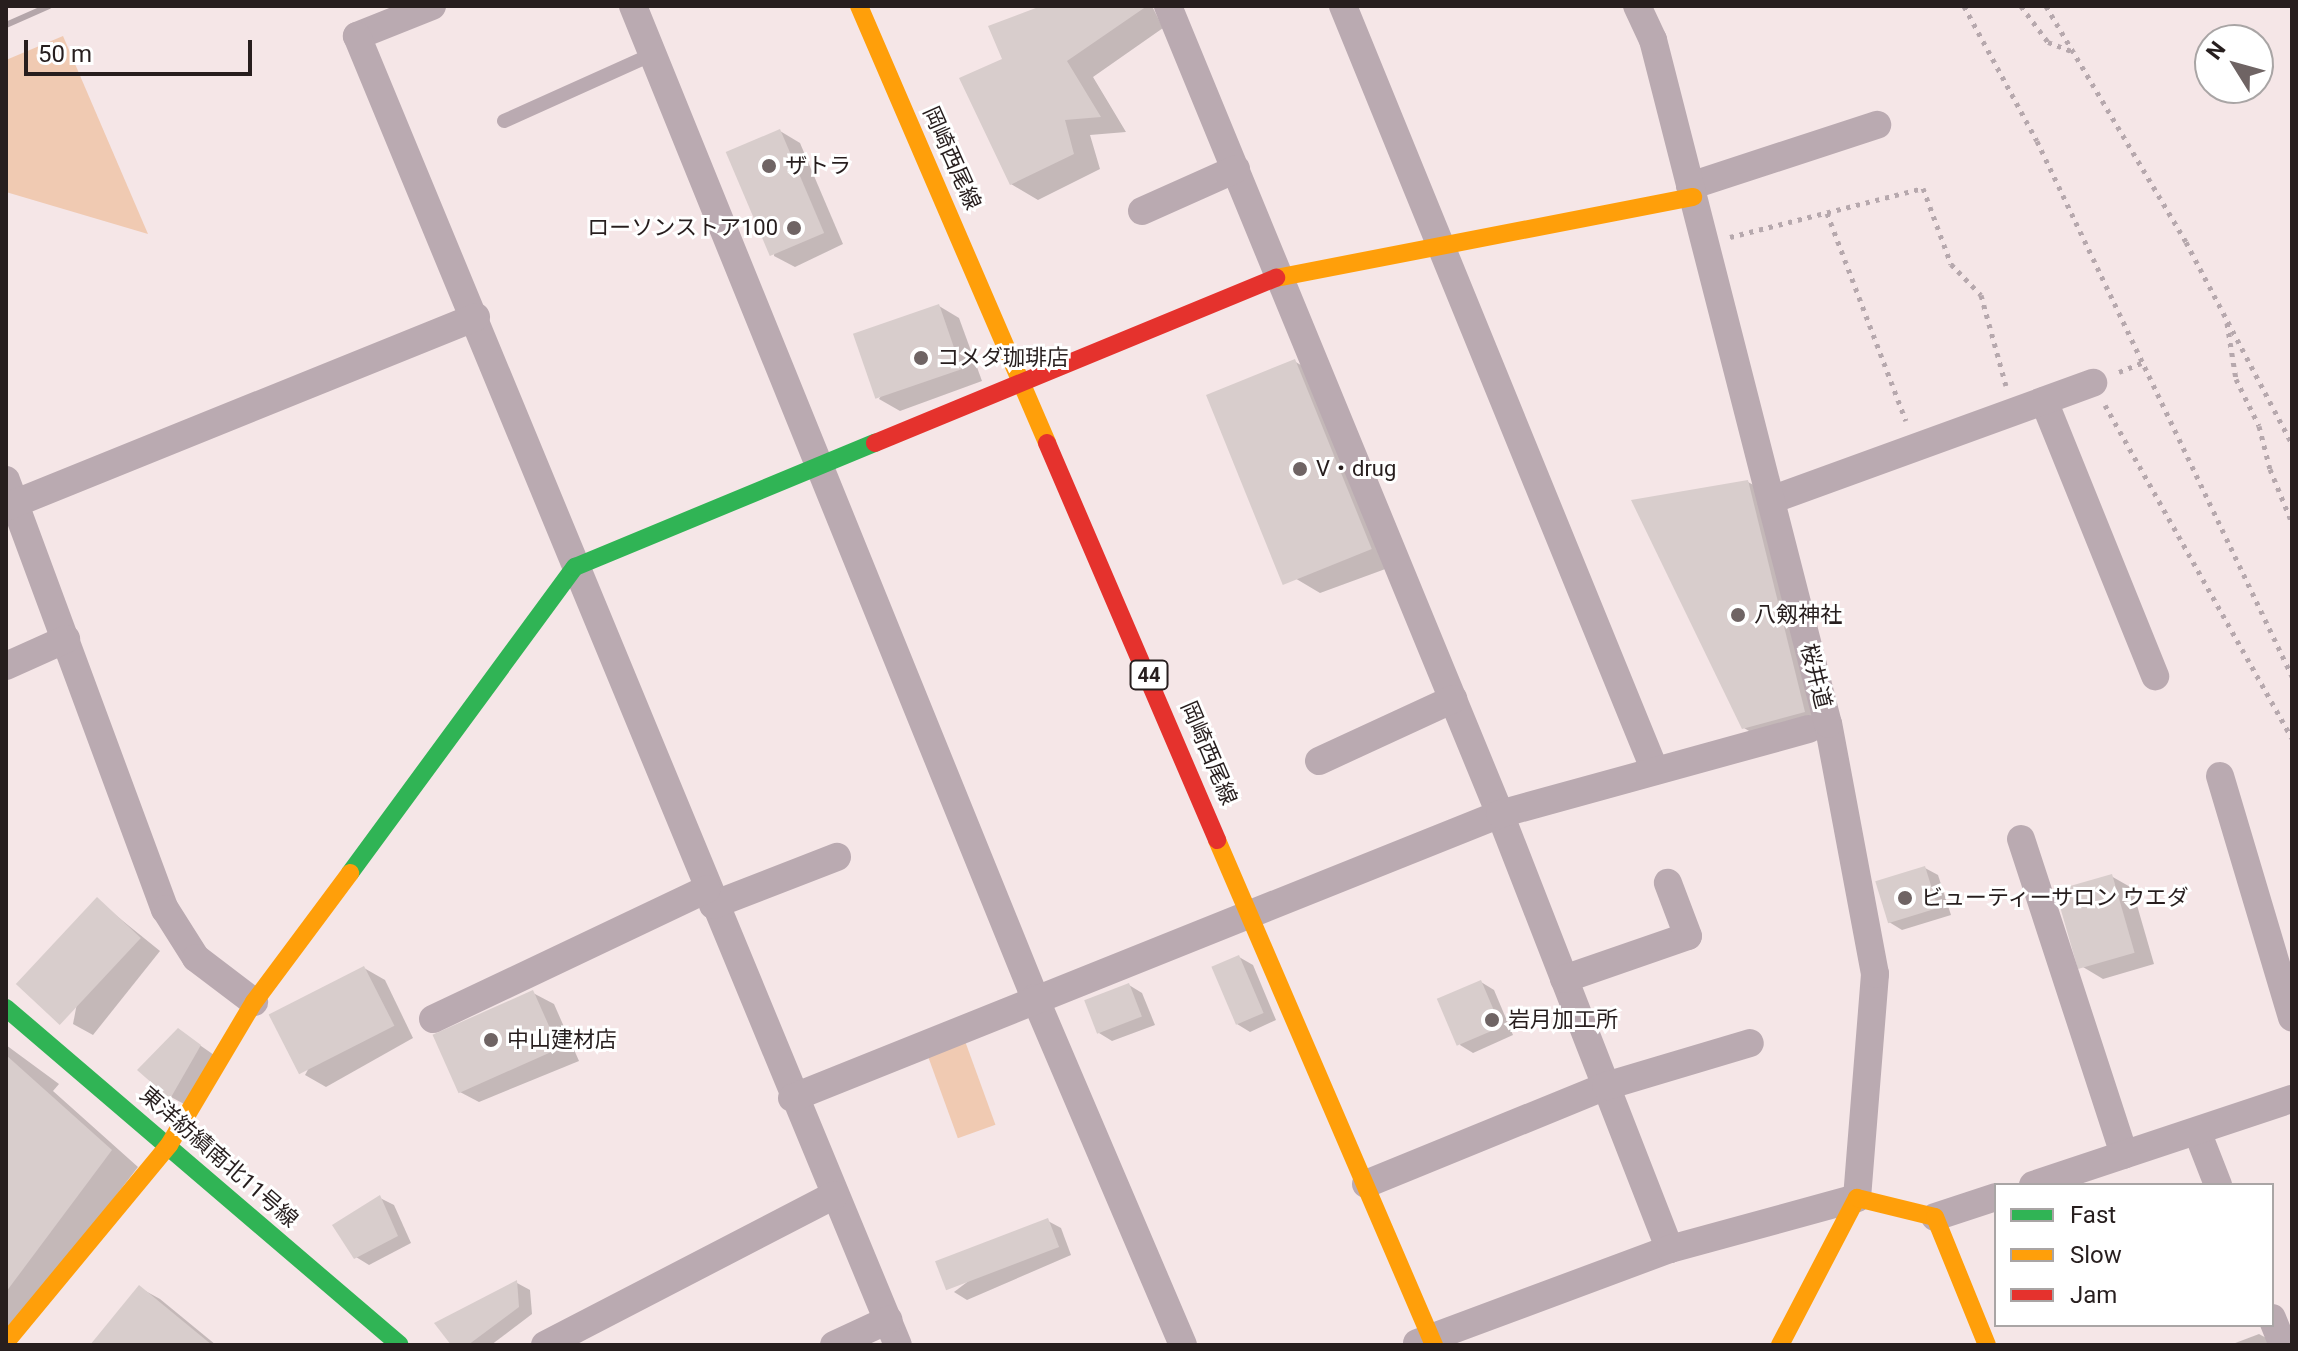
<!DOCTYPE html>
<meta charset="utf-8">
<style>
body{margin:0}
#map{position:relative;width:2298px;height:1351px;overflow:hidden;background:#f5e6e7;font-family:Roboto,"Noto Sans JP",sans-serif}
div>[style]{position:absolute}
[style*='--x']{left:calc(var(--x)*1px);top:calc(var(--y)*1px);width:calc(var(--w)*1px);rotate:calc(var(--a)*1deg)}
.green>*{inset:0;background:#f0cab2;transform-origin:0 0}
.shadow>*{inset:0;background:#0003}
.building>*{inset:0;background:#d8cdcc;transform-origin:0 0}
.path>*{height:5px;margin-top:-2.5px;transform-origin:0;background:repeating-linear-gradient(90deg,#b6a8ad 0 4px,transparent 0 10px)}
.lane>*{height:14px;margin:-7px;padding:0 7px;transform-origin:7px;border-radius:7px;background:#baaab1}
.street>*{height:28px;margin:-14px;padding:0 14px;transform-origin:14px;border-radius:14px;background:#baaab1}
.fast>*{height:18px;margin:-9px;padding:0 9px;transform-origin:9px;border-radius:9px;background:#30b455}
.slow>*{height:18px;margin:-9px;padding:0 9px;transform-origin:9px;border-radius:9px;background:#ff9f0a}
.jam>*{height:18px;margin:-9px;padding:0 9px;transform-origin:9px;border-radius:9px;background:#e5322d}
.rail>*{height:6px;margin:-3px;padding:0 3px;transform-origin:3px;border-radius:3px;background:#b4a6aa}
.dots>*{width:22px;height:22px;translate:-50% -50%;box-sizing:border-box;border:4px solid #fff;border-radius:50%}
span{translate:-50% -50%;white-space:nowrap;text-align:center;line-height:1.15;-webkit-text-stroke:6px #fff;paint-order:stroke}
.shield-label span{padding:2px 6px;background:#fff;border:2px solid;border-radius:6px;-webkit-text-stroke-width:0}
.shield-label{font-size:20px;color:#271e1e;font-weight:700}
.street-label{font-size:22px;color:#271e1e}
.poi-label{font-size:22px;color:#271e1e}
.left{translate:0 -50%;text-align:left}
.right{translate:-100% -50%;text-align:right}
.frame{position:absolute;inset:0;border:8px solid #271e1e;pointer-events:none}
.legend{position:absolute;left:1994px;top:1183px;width:280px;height:144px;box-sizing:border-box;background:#fff;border:2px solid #a9a5a5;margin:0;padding:10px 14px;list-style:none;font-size:24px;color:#271e1e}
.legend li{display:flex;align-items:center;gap:16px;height:40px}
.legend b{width:40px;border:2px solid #a9a5a5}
.north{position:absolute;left:2194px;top:24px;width:80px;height:80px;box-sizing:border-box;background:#fff;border:2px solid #a9a5a5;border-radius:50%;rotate:307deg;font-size:22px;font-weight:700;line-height:32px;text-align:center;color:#271e1e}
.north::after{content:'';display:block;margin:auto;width:28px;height:36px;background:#6f6464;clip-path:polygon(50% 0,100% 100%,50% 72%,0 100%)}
.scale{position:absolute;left:24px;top:40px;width:228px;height:36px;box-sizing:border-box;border:4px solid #271e1e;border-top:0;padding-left:10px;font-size:24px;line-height:28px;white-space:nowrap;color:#271e1e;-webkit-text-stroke:6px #fff;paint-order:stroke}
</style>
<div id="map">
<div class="green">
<i style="clip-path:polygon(63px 36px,148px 234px,6px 192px,6px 60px)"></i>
<i style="left:965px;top:1041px;width:89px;height:40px;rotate:70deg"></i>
</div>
<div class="shadow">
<i style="clip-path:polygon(1046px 6px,1152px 6px,1163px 28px,1093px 77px,1126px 132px,1090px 135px,1100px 169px,1038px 200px,1011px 184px,1004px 60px)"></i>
<i style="clip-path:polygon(780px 131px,800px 143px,843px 244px,795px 267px,774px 256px)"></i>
<i style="clip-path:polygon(939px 306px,959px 318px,982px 381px,900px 411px,879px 399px)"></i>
<i style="clip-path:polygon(1294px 361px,1321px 377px,1399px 564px,1320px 593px,1293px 577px)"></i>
<i style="clip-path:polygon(1748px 482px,1775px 497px,1831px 728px,1771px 744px,1744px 728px)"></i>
<i style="clip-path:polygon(1925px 868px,1938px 875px,1951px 915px,1902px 930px,1889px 922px)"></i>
<i style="clip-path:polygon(2111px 876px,2132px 888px,2154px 964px,2103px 979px,2083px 967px)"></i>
<i style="clip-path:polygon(97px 900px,160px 951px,93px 1035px,73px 1024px)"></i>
<i style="clip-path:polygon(1239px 957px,1253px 965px,1276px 1020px,1250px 1032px,1237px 1024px)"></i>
<i style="clip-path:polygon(364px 968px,385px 980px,413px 1038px,326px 1087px,305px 1075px)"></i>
<i style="clip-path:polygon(1481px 982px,1494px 990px,1513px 1035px,1473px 1053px,1460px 1045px)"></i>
<i style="clip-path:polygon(1129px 985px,1142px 993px,1155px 1025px,1112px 1041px,1099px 1033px)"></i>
<i style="clip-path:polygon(533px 993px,554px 1004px,579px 1061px,479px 1102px,458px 1091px)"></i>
<i style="clip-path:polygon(191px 1039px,214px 1055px,184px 1104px,171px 1097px)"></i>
<i style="clip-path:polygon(6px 1045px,59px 1084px,53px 1091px,138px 1167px,6px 1338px)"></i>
<i style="clip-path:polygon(380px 1198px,394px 1205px,411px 1243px,369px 1265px,356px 1257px)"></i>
<i style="clip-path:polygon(1048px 1221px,1061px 1228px,1071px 1255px,967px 1300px,954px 1292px)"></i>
<i style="clip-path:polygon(517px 1283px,530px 1290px,532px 1314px,491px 1345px,453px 1345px)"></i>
<i style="clip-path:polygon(140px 1288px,160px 1299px,216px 1345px,93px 1345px)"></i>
<i style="clip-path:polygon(2259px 1334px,2279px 1345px,2230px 1345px)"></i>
</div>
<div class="building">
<i style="clip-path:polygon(1041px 6px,1147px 6px,1067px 61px,1101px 117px,1065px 120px,1074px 154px,1010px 185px,959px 78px,1002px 59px,988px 26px)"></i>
<i style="left:780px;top:129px;width:113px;height:59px;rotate:67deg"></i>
<i style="left:939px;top:304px;width:69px;height:91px;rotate:71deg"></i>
<i style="left:1295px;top:359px;width:205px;height:96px;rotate:68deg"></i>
<i style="clip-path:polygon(1748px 480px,1805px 712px,1742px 729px,1631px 500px)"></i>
<i style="left:1925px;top:866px;width:44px;height:52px;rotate:73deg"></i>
<i style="left:2112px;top:874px;width:82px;height:59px;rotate:74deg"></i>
<i style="left:97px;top:897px;width:60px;height:119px;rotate:43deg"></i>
<i style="left:1239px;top:955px;width:63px;height:30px;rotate:67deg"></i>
<i style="left:364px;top:966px;width:67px;height:107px;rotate:63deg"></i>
<i style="left:1481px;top:980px;width:51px;height:48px;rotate:67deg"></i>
<i style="left:1129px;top:983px;width:36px;height:48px;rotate:69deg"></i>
<i style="left:533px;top:990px;width:64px;height:110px;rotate:66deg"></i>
<i style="clip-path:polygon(178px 1028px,201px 1045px,170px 1099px,137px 1070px)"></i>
<i style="clip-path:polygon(6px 1055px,112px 1150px,6px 1292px)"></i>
<i style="clip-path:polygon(380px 1195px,398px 1236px,354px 1259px,332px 1225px)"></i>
<i style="left:1048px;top:1218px;width:31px;height:121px;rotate:69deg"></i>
<i style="clip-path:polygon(517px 1280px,519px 1307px,468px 1345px,451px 1345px,434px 1323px)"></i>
<i style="clip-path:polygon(139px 1285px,212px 1345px,90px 1345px)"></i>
</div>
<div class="path">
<i style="--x:1964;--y:6;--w:153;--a:61.6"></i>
<i style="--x:2037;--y:141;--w:593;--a:64.52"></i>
<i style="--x:2021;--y:6;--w:45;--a:53.1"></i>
<i style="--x:2048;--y:42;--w:26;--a:21"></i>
<i style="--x:2046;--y:6;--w:274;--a:59.3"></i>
<i style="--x:2186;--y:242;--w:228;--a:62.3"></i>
<i style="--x:1827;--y:213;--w:222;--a:69.2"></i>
<i style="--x:1730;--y:237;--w:199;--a:-14.2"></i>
<i style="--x:1923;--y:188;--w:81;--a:69.8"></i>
<i style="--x:1951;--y:264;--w:43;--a:45.9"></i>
<i style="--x:1981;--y:295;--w:94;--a:74.6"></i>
<i style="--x:2227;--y:323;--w:57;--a:80.9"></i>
<i style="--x:2236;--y:379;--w:52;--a:63.9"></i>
<i style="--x:2259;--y:426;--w:44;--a:75.7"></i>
<i style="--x:2270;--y:469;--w:58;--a:67.8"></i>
<i style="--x:2119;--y:372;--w:27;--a:-22"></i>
<i style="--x:2105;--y:405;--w:382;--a:60.7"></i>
</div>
<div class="lane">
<i style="--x:504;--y:121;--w:163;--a:-24.2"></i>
</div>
<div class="street">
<i style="--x:432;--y:6;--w:81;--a:158.2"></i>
<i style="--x:357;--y:36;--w:1416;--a:67.55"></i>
<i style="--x:633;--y:6;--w:1070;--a:67.94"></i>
<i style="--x:1035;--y:998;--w:377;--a:66.9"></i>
<i style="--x:1168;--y:6;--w:874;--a:67.66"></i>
<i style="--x:1500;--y:814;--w:467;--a:68.7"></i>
<i style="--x:1343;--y:6;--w:826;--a:67.81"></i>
<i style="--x:1690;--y:186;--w:197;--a:-18.1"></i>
<i style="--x:1142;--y:211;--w:103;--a:-24.1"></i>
<i style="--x:2044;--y:401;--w:297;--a:68"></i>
<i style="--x:6;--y:480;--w:458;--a:69.7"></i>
<i style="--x:165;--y:909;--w:58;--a:57.7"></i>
<i style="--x:196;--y:958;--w:73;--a:37.2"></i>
<i style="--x:1771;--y:500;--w:343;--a:-20"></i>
<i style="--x:6;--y:507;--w:507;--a:-22.01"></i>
<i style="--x:6;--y:666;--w:66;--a:-24.2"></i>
<i style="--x:1319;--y:761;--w:148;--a:-24.8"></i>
<i style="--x:2220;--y:776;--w:252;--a:73.4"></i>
<i style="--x:2021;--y:839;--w:332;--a:71.9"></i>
<i style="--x:713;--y:905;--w:133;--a:-21.2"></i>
<i style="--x:1564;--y:979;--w:131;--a:-19.1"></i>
<i style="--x:1688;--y:936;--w:57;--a:-110.7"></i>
<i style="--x:433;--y:1019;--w:303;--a:-25.4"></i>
<i style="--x:792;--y:1098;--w:763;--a:-21.86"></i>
<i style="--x:1500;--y:814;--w:320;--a:-15.4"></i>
<i style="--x:2197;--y:1131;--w:58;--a:68.7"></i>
<i style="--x:1366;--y:1184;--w:259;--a:-22.2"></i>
<i style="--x:1606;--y:1086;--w:150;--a:-16.6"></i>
<i style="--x:2033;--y:1185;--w:273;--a:-18.4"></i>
<i style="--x:1935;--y:1217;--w:64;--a:-18.2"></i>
<i style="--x:2272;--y:1318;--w:29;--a:68"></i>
<i style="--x:1417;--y:1343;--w:270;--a:-20.4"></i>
<i style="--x:1670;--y:1249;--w:194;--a:-15.3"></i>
<i style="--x:1857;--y:1198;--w:225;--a:-85.4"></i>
<i style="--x:1875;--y:974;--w:254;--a:-100.6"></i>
<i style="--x:1828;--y:724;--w:706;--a:-104.35"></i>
<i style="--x:1653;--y:40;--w:38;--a:-115"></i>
<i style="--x:545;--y:1345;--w:326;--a:-27.4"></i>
<i style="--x:834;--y:1345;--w:60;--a:-24.8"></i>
</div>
<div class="fast">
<i style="--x:350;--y:873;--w:380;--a:-53.7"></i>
<i style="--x:575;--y:567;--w:325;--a:-22.5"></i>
<i style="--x:6;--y:1008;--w:518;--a:40.54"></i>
</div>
<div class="slow">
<i style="--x:859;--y:6;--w:476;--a:66.7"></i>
<i style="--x:1276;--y:278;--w:425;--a:-11"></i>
<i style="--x:1217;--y:840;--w:550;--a:66.75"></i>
<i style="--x:6;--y:1342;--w:256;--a:-50.4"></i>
<i style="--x:169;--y:1145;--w:166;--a:-59.3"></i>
<i style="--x:254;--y:1002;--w:161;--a:-53.3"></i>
<i style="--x:1780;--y:1345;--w:166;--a:-62.4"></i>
<i style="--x:1857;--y:1198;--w:80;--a:13.7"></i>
<i style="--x:1935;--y:1217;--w:138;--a:67.9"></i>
</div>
<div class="jam">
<i style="--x:875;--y:443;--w:434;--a:-22.4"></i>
<i style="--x:1047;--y:443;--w:432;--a:66.8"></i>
</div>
<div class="rail">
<i style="--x:6;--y:25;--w:47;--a:-23.8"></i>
</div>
<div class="dots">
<i style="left:769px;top:166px;background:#6f6464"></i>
<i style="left:794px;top:228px;background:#6f6464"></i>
<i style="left:921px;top:358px;background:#6f6464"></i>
<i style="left:1300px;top:469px;background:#6f6464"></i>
<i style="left:1738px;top:615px;background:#6f6464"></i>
<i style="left:1905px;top:898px;background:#6f6464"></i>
<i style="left:1492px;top:1020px;background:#6f6464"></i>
<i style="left:491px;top:1040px;background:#6f6464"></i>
</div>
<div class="shield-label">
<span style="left:1149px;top:675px">44</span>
</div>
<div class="street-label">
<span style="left:952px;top:158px;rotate:66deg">岡崎西尾線</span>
<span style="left:1816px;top:676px;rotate:76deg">桜井道</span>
<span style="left:1209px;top:753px;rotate:67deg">岡崎西尾線</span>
<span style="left:219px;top:1157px;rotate:41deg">東洋紡績南北11号線</span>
</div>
<div class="poi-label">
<span class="left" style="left:785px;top:166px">ザトラ</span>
<span class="right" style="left:778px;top:228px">ローソンストア100</span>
<span class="left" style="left:937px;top:358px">コメダ珈琲店</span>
<span class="left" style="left:1316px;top:469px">V・drug</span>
<span class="left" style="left:1754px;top:615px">八剱神社</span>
<span class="left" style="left:1921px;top:898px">ビューティーサロン ウエダ</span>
<span class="left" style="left:1508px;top:1020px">岩月加工所</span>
<span class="left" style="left:507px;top:1040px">中山建材店</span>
</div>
<div class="frame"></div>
<ul class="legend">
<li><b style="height:10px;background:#30b455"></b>Fast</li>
<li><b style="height:10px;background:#ff9f0a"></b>Slow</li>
<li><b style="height:10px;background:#e5322d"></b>Jam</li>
</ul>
<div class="north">N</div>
<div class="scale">50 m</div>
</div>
